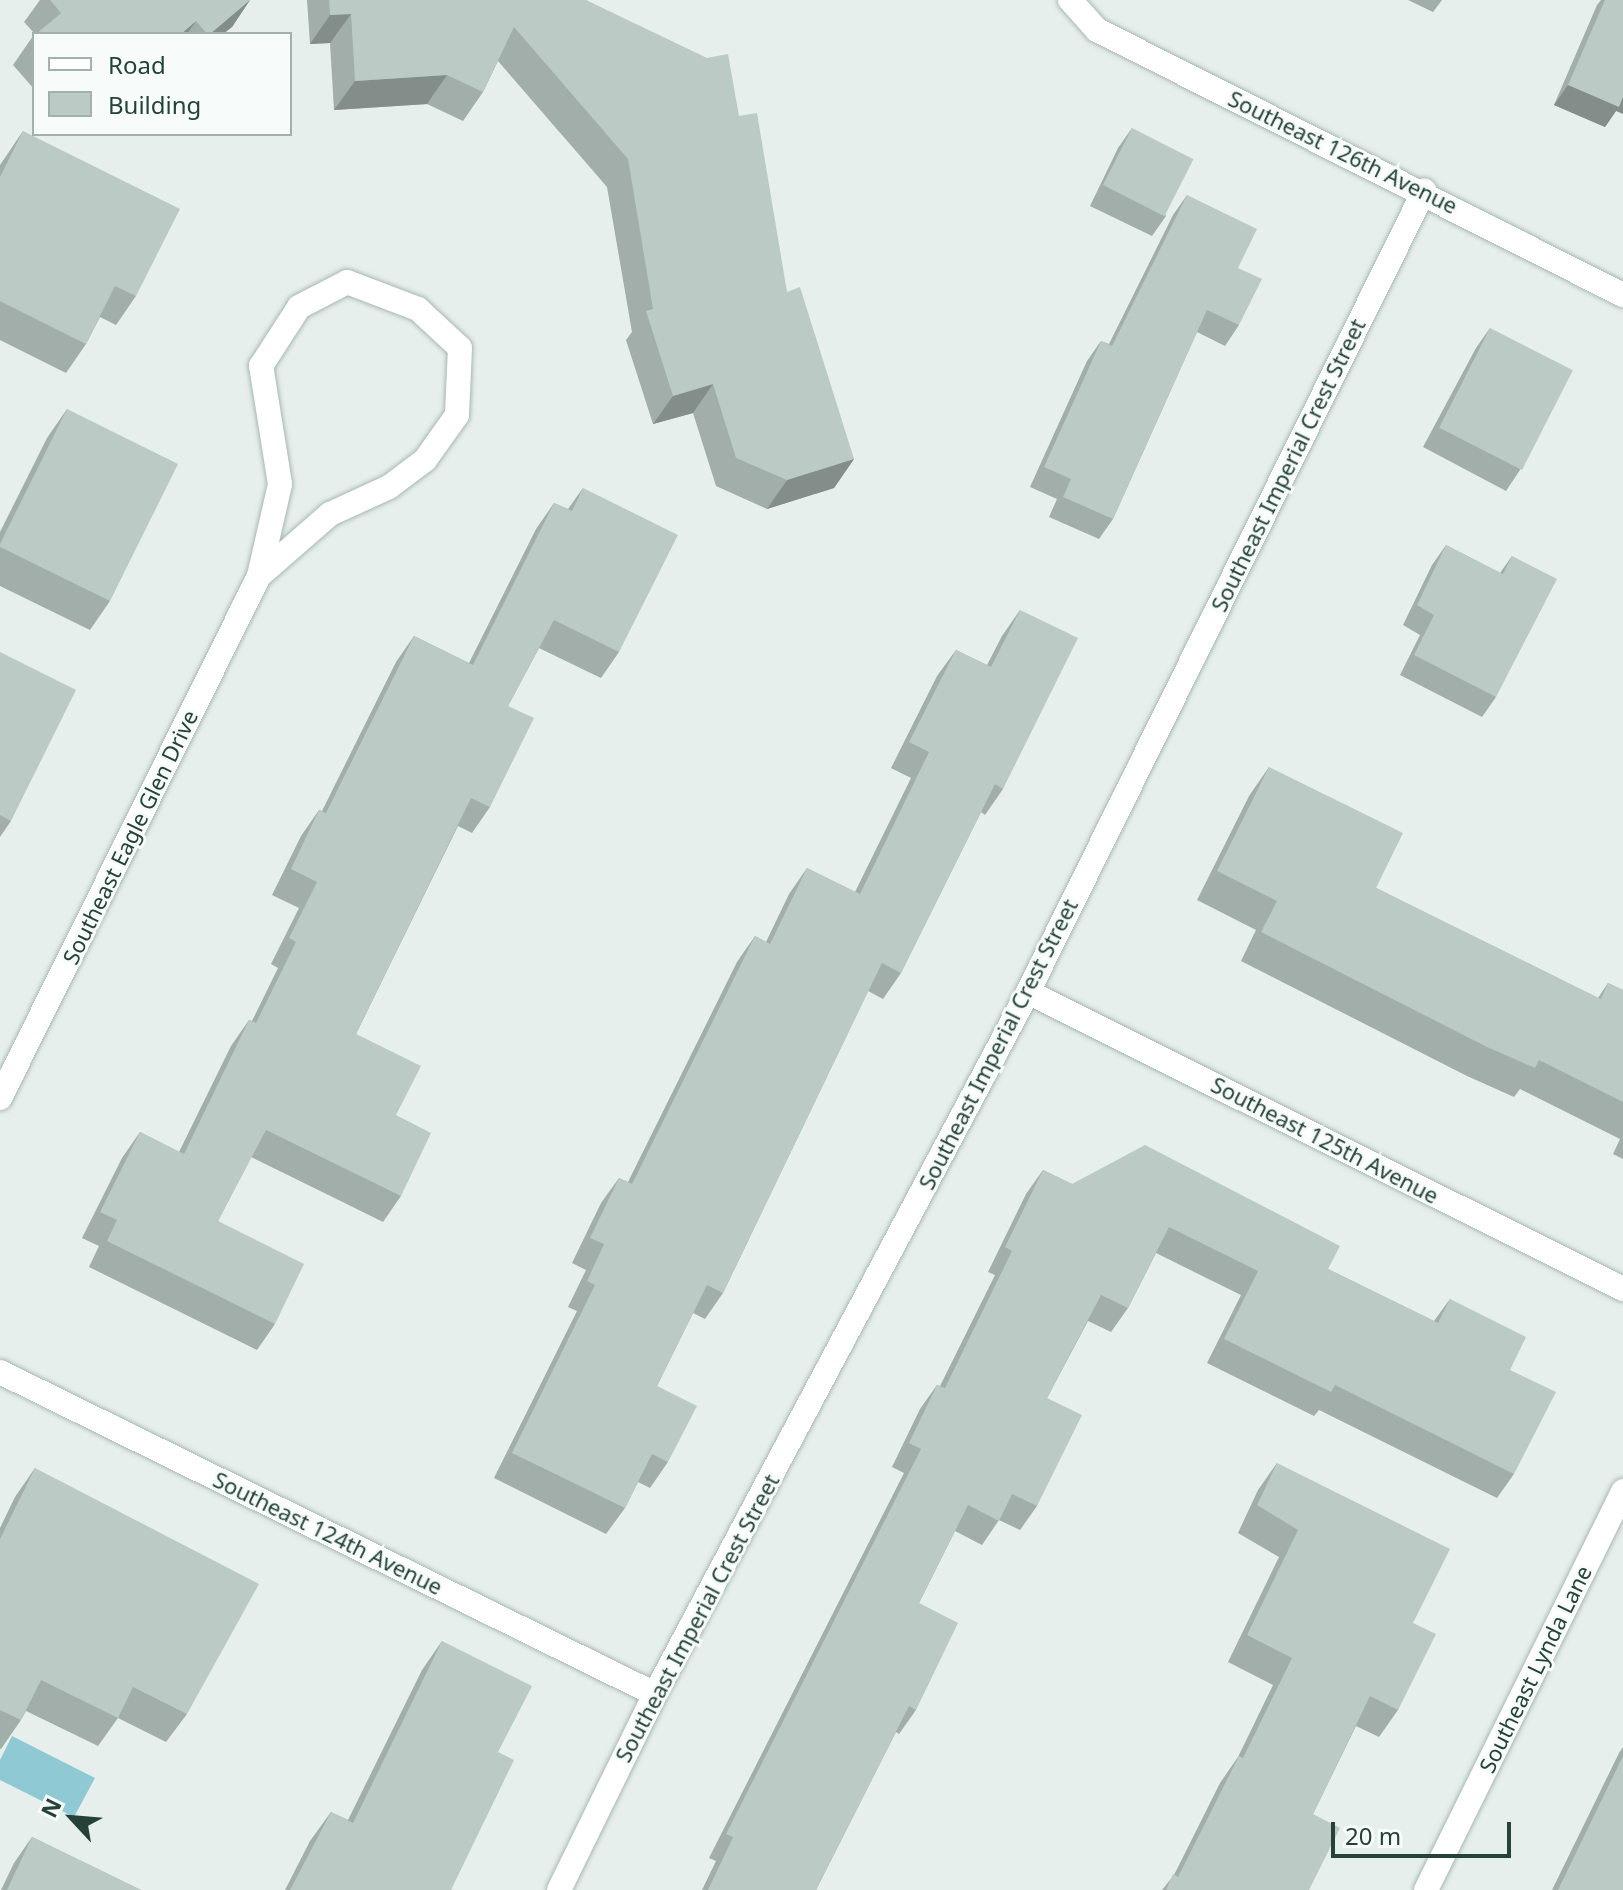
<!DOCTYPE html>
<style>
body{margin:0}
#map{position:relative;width:1623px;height:1890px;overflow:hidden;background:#e6efeb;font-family:"Noto Sans",sans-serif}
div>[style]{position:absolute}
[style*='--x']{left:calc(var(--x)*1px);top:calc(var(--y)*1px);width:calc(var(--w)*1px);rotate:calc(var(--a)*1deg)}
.water>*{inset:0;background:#8ec9d4}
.roads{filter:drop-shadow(0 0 2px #a8b8b2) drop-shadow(0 0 2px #a8b8b2)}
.minor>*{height:24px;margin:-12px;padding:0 12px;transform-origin:12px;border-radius:12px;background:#fff}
.wall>*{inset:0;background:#a1aea9}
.shaded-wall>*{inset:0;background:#838d89}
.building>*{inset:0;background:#bbcac4;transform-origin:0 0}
span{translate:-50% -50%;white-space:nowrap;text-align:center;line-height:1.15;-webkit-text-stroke:6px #f7fbf9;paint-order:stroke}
.street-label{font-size:22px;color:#24423a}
.legend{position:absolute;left:32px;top:32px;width:260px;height:104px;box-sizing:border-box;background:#f7fbf9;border:2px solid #a3b1ad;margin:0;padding:10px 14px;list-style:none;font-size:24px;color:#24423a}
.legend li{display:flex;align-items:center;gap:16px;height:40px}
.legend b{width:40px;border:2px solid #a3b1ad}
.north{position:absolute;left:32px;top:1778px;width:80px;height:80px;-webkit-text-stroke:6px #f7fbf9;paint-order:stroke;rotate:296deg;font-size:22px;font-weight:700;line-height:32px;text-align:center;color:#24423a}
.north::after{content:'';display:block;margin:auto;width:28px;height:36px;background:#24423a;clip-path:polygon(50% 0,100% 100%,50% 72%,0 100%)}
.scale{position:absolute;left:1331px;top:1822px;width:180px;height:36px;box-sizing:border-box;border:4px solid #24423a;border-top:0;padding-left:10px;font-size:24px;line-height:28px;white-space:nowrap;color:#24423a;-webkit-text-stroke:6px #f7fbf9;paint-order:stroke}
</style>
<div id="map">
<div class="water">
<i style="clip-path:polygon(12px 1736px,95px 1778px,74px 1817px,0 1780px,0 1760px)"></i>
</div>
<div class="roads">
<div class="minor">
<i style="--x:1070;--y:0;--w:40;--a:48"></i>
<i style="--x:1097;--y:30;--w:589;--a:26.74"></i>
<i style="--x:1028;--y:992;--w:665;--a:26.53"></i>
<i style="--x:0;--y:1098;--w:583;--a:-63.61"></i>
<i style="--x:259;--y:576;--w:94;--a:-77.1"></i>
<i style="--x:280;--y:484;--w:120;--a:-99.1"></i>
<i style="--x:261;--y:366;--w:70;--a:-57.2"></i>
<i style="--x:299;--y:307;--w:54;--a:-27.5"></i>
<i style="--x:347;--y:282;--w:76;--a:20.8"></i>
<i style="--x:418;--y:309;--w:57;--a:42.9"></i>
<i style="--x:460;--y:348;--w:67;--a:92.6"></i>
<i style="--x:457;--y:415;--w:55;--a:125.4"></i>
<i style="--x:425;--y:460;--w:45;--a:143.1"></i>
<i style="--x:389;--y:487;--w:65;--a:155.4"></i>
<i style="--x:330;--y:514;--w:94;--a:138.9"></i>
<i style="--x:0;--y:1372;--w:730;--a:26.18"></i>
<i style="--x:559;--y:1890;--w:218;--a:-63.9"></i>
<i style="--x:655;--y:1694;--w:795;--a:-62.02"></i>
<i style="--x:1028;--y:992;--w:894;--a:-63.69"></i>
<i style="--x:1426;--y:1890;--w:445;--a:-63.7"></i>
</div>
</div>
<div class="wall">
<i style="clip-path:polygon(40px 0,250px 0,232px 27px,223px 34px,35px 34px,24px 22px)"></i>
<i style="clip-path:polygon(307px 0,586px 0,739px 116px,787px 292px,854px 459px,834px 488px,767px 509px,716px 486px,693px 413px,653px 424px,626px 340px,632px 332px,607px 187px,498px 61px,483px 92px,463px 121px,427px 104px,334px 110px,330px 43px,310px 44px)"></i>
<i style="clip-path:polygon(1408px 0,1442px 0,1433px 12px)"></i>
<i style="clip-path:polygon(1601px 0,1623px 0,1616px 111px,1605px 127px,1554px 105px,1597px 5px)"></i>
<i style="clip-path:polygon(33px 36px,34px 36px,34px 89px,13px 65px)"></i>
<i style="clip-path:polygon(1132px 128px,1166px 216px,1152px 236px,1090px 206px,1118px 148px)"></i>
<i style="clip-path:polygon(23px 131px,136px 296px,116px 325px,100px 317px,86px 344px,66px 373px,0 340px,0 165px)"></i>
<i style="clip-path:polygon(1187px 195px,1238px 268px,1239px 325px,1225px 346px,1197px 332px,1113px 519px,1099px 539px,1049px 517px,1057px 499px,1030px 487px,1087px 361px,1101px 341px,1109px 344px,1173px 215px)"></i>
<i style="clip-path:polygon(1490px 328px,1520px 470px,1506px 491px,1423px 447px,1476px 348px)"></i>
<i style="clip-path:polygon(67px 409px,110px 601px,90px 630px,0 586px,0 532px,47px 438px)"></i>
<i style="clip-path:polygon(583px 488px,619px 652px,601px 678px,539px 648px,508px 706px,490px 807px,472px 833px,458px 826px,356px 1034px,396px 1115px,401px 1196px,383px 1222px,251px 1157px,218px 1221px,275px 1324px,257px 1350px,89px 1267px,99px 1246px,82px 1238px,122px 1158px,140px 1132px,179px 1152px,231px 1046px,249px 1020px,252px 1021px,278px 968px,271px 964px,299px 908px,272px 895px,301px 836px,319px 810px,322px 811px,396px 662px,414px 636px,469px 663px,536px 529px,554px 503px,568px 509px)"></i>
<i style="clip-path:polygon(1446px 545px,1500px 573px,1512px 556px,1496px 697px,1482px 717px,1400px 675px,1420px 635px,1403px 625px,1432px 565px)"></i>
<i style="clip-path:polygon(1020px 610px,1003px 789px,985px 815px,981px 812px,901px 973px,883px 999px,868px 991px,723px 1293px,705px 1319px,693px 1313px,657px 1386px,668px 1462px,650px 1488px,638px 1482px,625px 1508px,606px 1534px,494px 1478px,577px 1311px,568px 1307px,586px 1270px,572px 1263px,601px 1203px,619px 1178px,628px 1182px,737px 962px,755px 936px,766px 942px,789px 894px,807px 868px,855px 892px,911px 778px,891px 768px,937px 676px,956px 650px,987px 665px,1002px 636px)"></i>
<i style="clip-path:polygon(0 652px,11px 821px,0 837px)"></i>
<i style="clip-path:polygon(1269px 767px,1376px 888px,1598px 998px,1608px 983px,1623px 990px,1623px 1159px,1613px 1154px,1620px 1139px,1520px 1089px,1514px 1097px,1467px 1076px,1241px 961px,1256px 930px,1197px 900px,1249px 796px)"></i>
<i style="clip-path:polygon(1043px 1170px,1072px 1184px,1328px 1269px,1434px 1321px,1450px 1299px,1510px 1370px,1514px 1474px,1497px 1498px,1319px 1410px,1314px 1416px,1207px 1363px,1241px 1295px,1156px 1253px,1128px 1308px,1111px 1332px,1088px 1321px,1047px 1398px,1037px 1506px,1020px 1530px,999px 1520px,982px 1545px,955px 1531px,919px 1603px,916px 1710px,899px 1734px,896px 1732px,816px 1890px,702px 1890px,716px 1861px,709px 1858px,904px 1473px,892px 1467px,920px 1409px,937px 1385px,940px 1386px,995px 1275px,988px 1272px,1026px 1194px)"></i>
<i style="clip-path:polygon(1277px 1463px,1413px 1623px,1398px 1710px,1379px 1737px,1356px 1726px,1313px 1814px,1309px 1890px,1162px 1890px,1174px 1875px,1220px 1783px,1238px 1757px,1273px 1685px,1228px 1662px,1279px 1557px,1238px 1533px,1258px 1490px)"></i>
<i style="clip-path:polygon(35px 1468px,187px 1714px,166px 1742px,118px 1718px,98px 1746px,26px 1711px,21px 1720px,1px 1749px,0 1749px,0 1528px,15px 1497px)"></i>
<i style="clip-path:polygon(442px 1641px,498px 1752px,451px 1890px,285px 1890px,310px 1841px,331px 1812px,348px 1820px,422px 1670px)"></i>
<i style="clip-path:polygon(1623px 1747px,1623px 1890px,1552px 1890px,1619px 1753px)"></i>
<i style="clip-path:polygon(32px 1837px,141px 1890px,1px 1890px,14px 1863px)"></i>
</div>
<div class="shaded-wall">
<i style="clip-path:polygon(250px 0,232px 27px,223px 34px,210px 34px)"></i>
<i style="clip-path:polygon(351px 14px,330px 43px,310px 44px,330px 15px)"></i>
<i style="clip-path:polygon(196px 21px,187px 34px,181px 34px)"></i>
<i style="clip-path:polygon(447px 75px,427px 104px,334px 110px,355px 81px)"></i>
<i style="clip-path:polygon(1568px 85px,1623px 94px,1623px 114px,1616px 111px,1605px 127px,1554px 105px)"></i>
<i style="clip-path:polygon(713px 384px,693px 413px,653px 424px,673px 396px)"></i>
<i style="clip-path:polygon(854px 459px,834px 488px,767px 509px,787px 480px)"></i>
</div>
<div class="building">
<i style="clip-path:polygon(50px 0,250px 0,210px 34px,207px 34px,196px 21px,181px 34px,36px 34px,61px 13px)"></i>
<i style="clip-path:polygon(329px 0,586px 0,707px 58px,728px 54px,739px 116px,757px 113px,787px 292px,800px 287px,854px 459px,787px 480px,736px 458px,713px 384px,673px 396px,646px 311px,653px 309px,628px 159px,514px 27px,483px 92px,447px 75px,355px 81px,351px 14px,330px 15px)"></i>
<i style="clip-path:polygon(1605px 0,1623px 0,1623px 97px,1619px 107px,1568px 85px)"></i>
<i style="left:1132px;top:128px;width:69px;height:64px;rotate:27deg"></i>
<i style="clip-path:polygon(23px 131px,180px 209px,136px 296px,115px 286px,86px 344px,0 301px,0 177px)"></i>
<i style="clip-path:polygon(1187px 195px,1257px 229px,1238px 268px,1262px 279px,1239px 325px,1207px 310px,1113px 519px,1063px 497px,1071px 479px,1044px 467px,1101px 341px,1112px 346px)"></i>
<i style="left:1490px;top:328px;width:93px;height:112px;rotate:27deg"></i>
<i style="clip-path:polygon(67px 409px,178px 464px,110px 601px,0 547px,0 544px)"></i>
<i style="clip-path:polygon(583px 488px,678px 535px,619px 652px,554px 620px,508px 706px,534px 718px,490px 807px,471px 798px,356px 1034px,421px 1066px,396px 1115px,431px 1133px,401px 1196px,266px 1130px,218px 1221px,304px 1264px,275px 1324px,107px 1241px,117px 1220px,100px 1212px,140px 1132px,184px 1154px,249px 1020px,256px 1023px,296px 942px,289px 938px,317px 882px,291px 869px,319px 810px,326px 813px,414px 636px,473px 665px,554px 503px,572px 511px)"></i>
<i style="clip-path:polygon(1446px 545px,1503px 574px,1512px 556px,1557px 579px,1496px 697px,1414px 655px,1434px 615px,1417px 605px)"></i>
<i style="clip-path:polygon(1020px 610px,1078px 638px,1003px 789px,995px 784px,901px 973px,882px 963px,723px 1293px,707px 1285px,657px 1386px,697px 1406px,668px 1462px,652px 1454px,625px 1508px,512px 1453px,595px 1285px,587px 1281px,604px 1244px,590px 1238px,619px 1178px,632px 1184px,755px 936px,770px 944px,807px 868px,860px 894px,929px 752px,909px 742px,956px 650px,991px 667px)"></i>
<i style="clip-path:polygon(0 652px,76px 690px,11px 821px,0 815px)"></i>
<i style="clip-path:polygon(1269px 767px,1403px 833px,1376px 888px,1601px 999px,1608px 983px,1623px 990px,1623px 1102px,1539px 1060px,1535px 1068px,1487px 1047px,1261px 932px,1277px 901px,1217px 871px)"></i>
<i style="clip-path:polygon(1145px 1145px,1340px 1246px,1328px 1269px,1438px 1323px,1450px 1299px,1526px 1337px,1510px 1370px,1556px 1392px,1514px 1474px,1335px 1385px,1331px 1392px,1224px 1339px,1258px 1271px,1169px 1227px,1128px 1308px,1101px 1295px,1047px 1398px,1082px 1415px,1037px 1506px,1012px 1494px,999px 1521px,968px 1505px,919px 1603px,958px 1623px,916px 1710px,909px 1706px,816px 1890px,708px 1890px,733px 1837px,726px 1834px,921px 1449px,909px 1443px,937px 1385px,945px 1388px,1012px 1251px,1005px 1247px,1043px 1170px,1072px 1184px)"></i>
<i style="clip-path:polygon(1277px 1463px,1450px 1549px,1413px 1623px,1436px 1634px,1398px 1710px,1370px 1696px,1313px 1814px,1340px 1828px,1309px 1890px,1166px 1890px,1173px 1874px,1178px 1877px,1239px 1756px,1243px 1758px,1292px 1658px,1247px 1635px,1298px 1530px,1257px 1505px)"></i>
<i style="clip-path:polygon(35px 1468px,259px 1584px,187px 1714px,133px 1687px,118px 1718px,41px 1680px,21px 1720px,0 1710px,0 1539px)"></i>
<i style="clip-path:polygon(442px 1641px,532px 1686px,498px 1752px,514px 1760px,451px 1890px,290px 1890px,331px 1812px,353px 1823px)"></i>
<i style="clip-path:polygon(1623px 1756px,1623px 1890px,1558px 1890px)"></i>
<i style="clip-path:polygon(32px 1837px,141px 1890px,7px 1890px)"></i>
</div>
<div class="street-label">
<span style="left:1343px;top:152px;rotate:26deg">Southeast 126th Avenue</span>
<span style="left:1288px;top:465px;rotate:-64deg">Southeast Imperial Crest Street</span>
<span style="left:130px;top:837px;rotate:-64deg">Southeast Eagle Glen Drive</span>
<span style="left:998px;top:1044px;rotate:-63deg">Southeast Imperial Crest Street</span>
<span style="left:1325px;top:1140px;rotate:27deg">Southeast 125th Avenue</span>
<span style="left:328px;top:1533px;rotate:26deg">Southeast 124th Avenue</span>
<span style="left:697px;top:1618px;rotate:-62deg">Southeast Imperial Crest Street</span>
<span style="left:1535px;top:1669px;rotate:-64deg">Southeast Lynda Lane</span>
</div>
<ul class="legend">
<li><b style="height:10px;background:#fff"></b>Road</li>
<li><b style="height:22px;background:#bbcac4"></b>Building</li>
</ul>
<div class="north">N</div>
<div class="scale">20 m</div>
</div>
